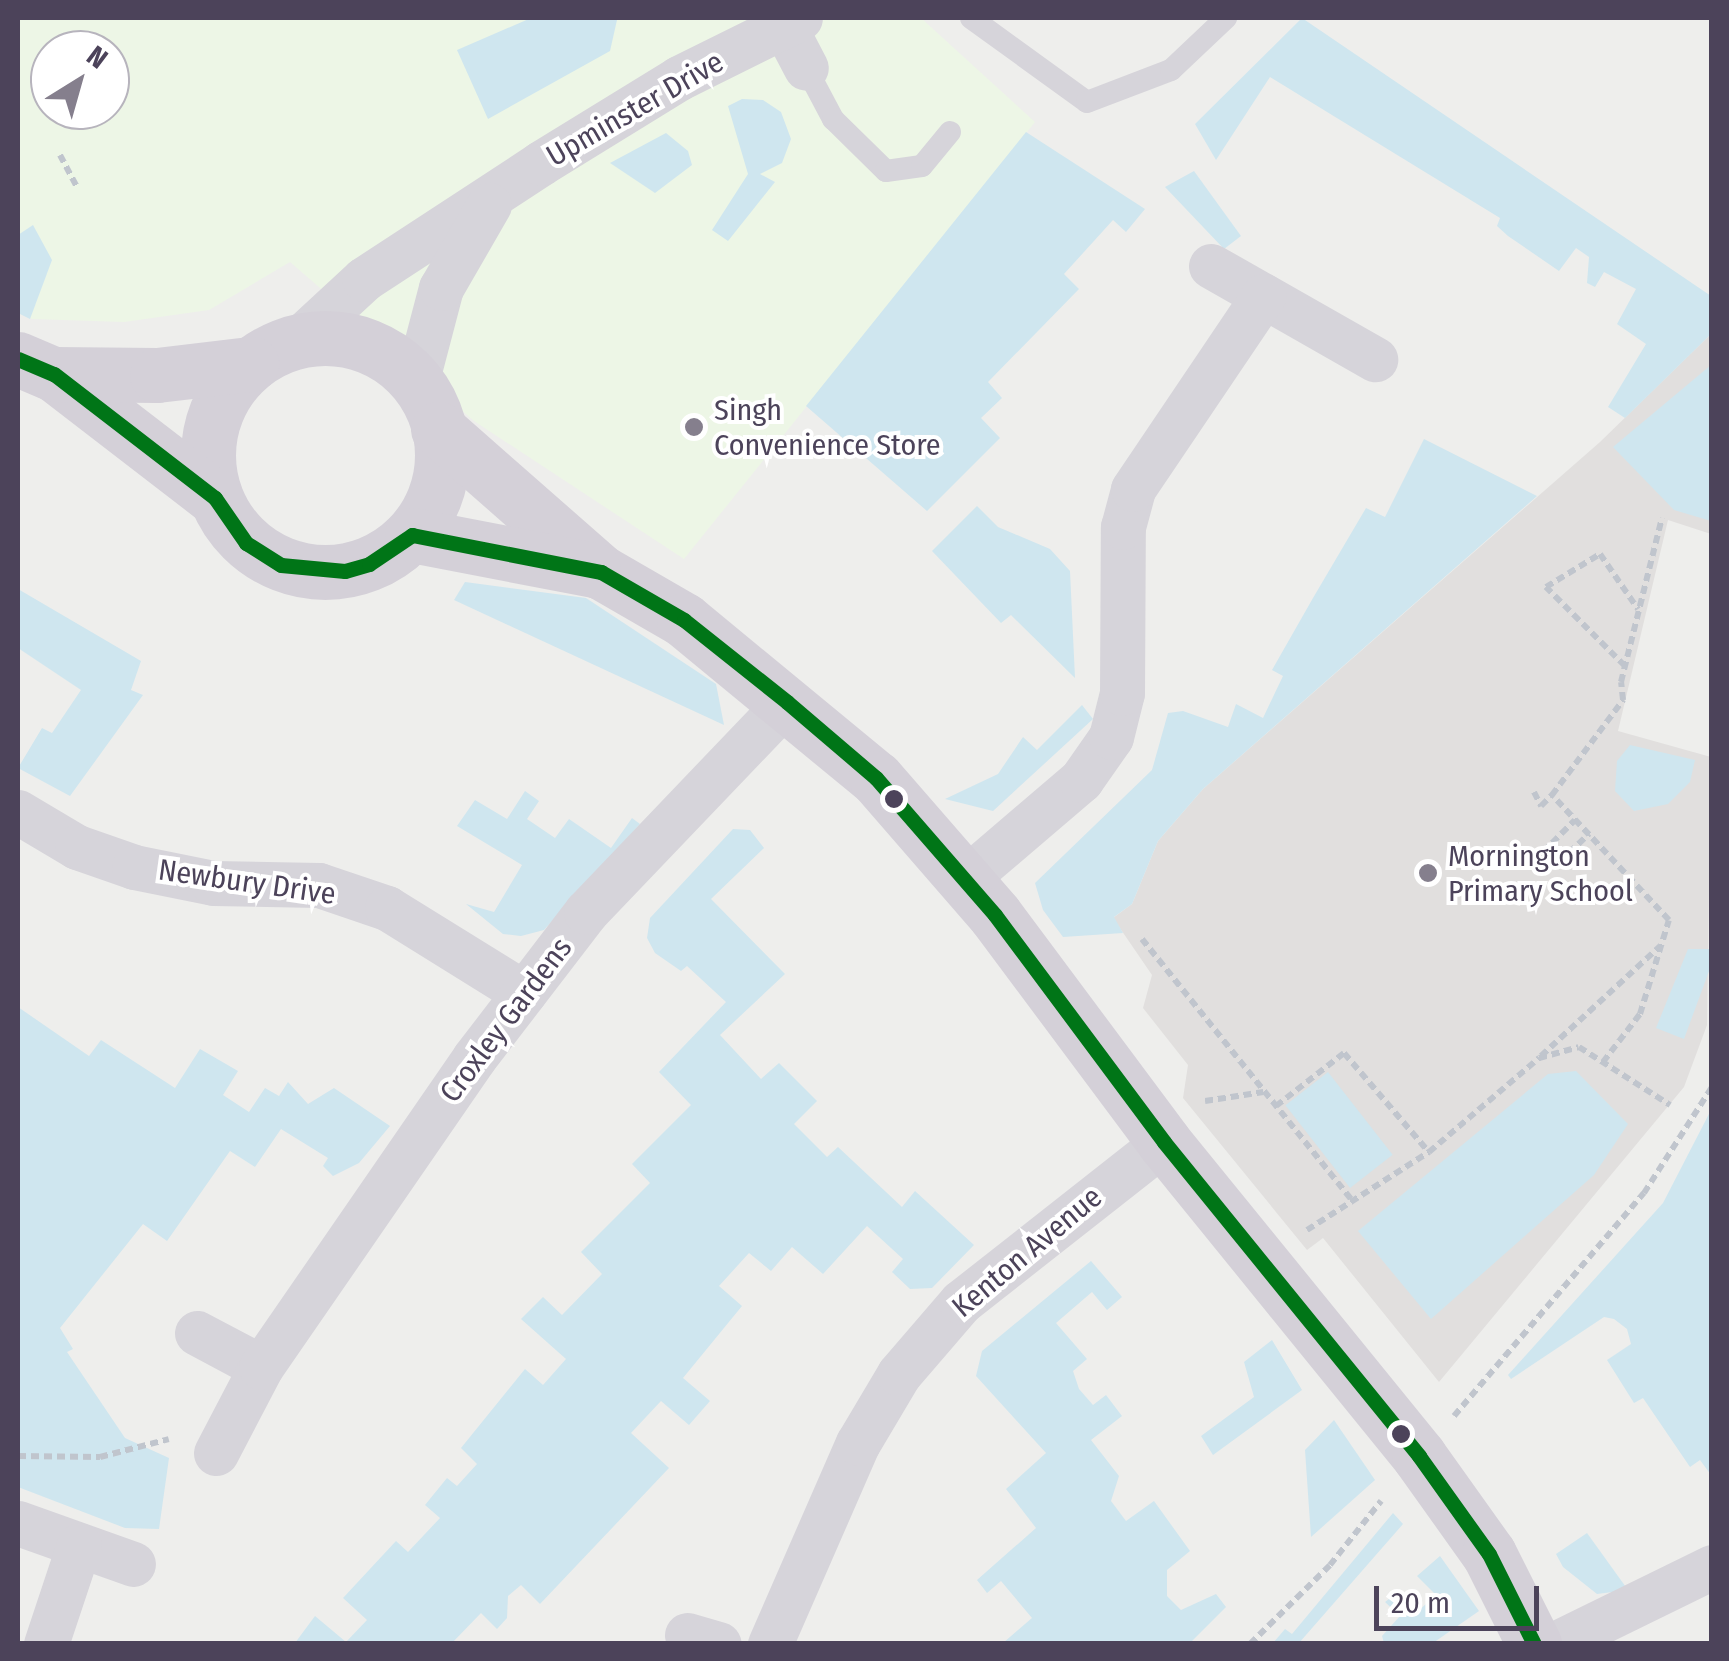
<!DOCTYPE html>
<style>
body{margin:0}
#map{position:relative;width:1729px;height:1661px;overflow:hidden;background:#eeeeec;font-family:"Fira Sans Condensed",sans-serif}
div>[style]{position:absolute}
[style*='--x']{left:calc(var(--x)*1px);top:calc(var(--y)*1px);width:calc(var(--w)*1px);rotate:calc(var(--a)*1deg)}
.commercial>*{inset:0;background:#edf6e6}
.education>*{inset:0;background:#e1dfde}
.green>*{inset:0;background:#cfe6ef;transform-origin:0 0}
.path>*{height:6px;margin-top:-3px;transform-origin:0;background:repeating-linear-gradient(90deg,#c0c5cd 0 8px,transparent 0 13px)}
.lane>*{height:22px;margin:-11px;padding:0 11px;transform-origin:11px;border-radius:11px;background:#d6d4da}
.street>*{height:45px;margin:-22.5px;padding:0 22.5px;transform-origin:22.5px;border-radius:22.5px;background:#d6d4da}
.secondary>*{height:55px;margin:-27.5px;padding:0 27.5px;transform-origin:27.5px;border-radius:27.5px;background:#d4d0d8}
.secondary>.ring{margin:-27.5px;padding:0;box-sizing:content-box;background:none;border:55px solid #d4d0d8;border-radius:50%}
.bus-1>*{height:15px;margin:-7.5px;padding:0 7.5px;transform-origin:7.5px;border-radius:7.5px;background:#007517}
.dots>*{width:28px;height:28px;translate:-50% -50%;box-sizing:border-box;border:5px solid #fff;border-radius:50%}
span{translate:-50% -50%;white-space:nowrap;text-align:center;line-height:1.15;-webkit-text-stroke:8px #fff;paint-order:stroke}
.street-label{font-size:30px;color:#4c435a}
.poi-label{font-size:30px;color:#4c435a}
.left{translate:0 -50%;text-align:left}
.frame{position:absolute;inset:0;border:20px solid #4c435a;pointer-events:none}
.north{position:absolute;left:30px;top:30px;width:100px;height:100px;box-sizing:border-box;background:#fff;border:2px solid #b7b4bd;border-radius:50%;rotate:37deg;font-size:28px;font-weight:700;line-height:40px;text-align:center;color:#4c435a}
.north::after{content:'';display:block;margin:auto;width:35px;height:45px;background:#857f8d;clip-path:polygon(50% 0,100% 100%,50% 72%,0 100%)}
.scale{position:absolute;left:1374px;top:1586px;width:165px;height:45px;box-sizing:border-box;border:5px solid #4c435a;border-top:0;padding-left:12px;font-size:30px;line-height:35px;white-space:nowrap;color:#4c435a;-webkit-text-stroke:8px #fff;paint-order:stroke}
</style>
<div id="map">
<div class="commercial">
<i style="clip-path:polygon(evenodd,18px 18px,921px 18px,1035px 122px,684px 559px,474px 421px,290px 262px,209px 310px,124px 322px,32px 319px,18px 312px,18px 18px,50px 50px,110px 50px,110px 110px,50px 110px,50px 50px)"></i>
</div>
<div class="education">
<i style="clip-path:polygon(1711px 334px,1711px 534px,1668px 520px,1618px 731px,1711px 757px,1707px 1025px,1684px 1087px,1439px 1382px,1323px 1238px,1307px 1250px,1183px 1098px,1188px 1065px,1143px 1008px,1152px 975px,1113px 918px,1132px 904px,1158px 841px,1203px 789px,1600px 442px)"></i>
</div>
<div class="green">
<i style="clip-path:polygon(531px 18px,617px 20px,610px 51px,488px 119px,457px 50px)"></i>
<i style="clip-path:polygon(1302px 18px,1711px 296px,1711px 334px,1625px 418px,1608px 407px,1646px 344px,1617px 324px,1636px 289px,1604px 272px,1595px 287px,1587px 283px,1589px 257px,1576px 248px,1559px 271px,1508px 236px,1497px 226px,1500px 218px,1270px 77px,1216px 160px,1195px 124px)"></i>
<i style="clip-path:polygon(742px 99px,763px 100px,781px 112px,791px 139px,782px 163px,760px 174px,775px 182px,728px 241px,712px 230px,748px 174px,728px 106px)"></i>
<i style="clip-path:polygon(1026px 132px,1145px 209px,1126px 232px,1113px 220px,1064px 274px,1079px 289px,988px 382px,1002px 398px,981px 418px,1000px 438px,927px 511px,806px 406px)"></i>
<i style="clip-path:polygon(666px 133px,688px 151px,692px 165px,655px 193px,610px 163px)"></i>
<i style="clip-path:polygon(1194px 171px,1241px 236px,1224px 249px,1165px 187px)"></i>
<i style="clip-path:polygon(33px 225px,52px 260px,30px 319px,18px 313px,18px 235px)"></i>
<i style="clip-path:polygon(1711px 365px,1711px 521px,1674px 510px,1613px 447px)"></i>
<i style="clip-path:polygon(1424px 439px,1537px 496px,1203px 789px,1158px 841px,1132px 904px,1114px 917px,1123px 933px,1063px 937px,1043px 910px,1035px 883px,1152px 770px,1168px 713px,1183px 711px,1228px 727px,1236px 704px,1263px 718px,1283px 676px,1272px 670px,1313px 598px,1366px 508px,1385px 517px)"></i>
<i style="clip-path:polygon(977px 506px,998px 527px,1050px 549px,1070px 571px,1075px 678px,1011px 615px,1001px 623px,932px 551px)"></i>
<i style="clip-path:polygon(465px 582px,586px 598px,716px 684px,724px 725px,454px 600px)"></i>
<i style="clip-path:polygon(18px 589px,141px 661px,131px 690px,143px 695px,70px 796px,18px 768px,42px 728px,52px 733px,81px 690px,18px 648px)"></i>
<i style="clip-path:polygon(1082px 705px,1093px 719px,993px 811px,945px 799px,998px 774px,1023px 737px,1037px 750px)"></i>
<i style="clip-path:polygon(1630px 745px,1695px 760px,1690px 782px,1668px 804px,1634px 811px,1615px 791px,1617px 761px)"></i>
<i style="clip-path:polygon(525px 791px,539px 801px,527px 819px,555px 838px,569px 819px,611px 848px,632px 818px,640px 824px,544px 930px,521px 936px,503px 934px,466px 904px,494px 912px,522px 865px,457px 826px,475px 800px,507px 819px)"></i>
<i style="clip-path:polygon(733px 829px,750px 830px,764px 848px,711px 899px,785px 974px,720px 1035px,761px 1079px,779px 1063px,817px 1101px,794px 1124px,827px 1157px,838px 1147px,902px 1207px,915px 1191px,974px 1245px,932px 1288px,910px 1289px,892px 1272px,903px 1259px,867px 1226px,823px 1274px,792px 1247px,771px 1271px,749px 1253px,719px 1286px,742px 1306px,683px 1378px,710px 1401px,689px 1425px,661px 1401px,631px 1433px,669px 1468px,540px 1604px,521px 1585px,508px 1596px,507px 1618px,497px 1629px,481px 1613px,452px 1643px,295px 1643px,315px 1616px,346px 1642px,367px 1620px,343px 1598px,396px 1541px,408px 1552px,440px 1518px,425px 1505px,447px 1478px,457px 1486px,477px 1464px,461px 1448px,525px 1369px,543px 1385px,566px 1359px,521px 1319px,543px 1297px,562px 1315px,602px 1274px,581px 1252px,650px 1183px,632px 1164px,691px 1105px,659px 1072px,726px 1002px,687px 966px,681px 971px,655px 953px,647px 938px,650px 918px)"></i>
<i style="clip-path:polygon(1688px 949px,1711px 949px,1712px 963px,1684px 1039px,1656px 1028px)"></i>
<i style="clip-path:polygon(18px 1007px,89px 1056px,101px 1040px,175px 1088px,200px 1049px,238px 1071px,223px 1095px,249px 1112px,265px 1088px,279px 1096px,288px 1082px,308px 1104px,334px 1088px,390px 1126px,359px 1163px,333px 1176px,323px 1166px,328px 1158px,281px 1129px,255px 1167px,230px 1151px,167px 1241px,143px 1224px,60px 1328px,73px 1349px,67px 1352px,125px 1438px,169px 1458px,159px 1529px,125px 1528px,18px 1487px)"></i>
<i style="clip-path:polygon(1576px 1071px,1628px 1124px,1594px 1175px,1431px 1319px,1358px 1231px,1548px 1074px)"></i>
<i style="left:1328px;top:1072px;width:105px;height:54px;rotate:52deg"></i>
<i style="clip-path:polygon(1711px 1110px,1711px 1475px,1700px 1460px,1690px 1467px,1643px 1398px,1634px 1403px,1607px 1360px,1631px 1344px,1627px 1329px,1614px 1319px,1604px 1317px,1511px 1379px,1508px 1375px,1663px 1203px)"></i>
<i style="clip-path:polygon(1091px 1261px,1122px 1297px,1107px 1310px,1092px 1292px,1056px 1323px,1087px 1359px,1073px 1371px,1079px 1389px,1093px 1405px,1106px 1395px,1122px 1416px,1091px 1440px,1119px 1476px,1111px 1501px,1126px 1521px,1154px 1501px,1190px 1551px,1167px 1570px,1167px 1596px,1181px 1610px,1216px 1594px,1226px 1607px,1190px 1643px,1003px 1643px,1032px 1618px,1001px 1581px,987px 1593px,977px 1580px,1036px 1528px,1006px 1489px,1046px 1453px,976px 1376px,982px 1351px)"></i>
<i style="clip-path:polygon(1272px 1340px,1302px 1390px,1213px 1455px,1201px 1436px,1254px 1397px,1244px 1362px)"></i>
<i style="clip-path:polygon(1334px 1420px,1375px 1480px,1311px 1537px,1305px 1450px)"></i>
<i style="clip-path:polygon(1393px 1513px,1403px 1524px,1299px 1643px,1273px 1643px,1285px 1629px,1292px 1634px)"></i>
<i style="clip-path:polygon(1587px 1533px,1628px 1590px,1597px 1594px,1563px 1567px,1556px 1554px)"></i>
<i style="clip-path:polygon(1440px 1556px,1479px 1611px,1433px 1643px,1384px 1643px,1382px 1636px,1400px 1616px,1385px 1602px,1397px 1593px,1417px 1612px,1436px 1595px,1417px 1576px)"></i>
</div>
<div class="path">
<i style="--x:60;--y:155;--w:36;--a:62"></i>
<i style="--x:1625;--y:666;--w:112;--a:-135"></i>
<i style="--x:1546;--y:587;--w:63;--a:-31.4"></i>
<i style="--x:1600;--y:554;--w:67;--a:55.4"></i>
<i style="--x:1534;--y:792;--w:16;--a:63"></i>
<i style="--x:1541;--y:806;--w:16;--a:-45"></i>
<i style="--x:1543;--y:852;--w:45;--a:-45"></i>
<i style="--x:1583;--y:865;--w:18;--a:-139"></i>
<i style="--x:1569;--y:853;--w:28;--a:-44"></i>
<i style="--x:1142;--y:939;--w:334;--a:51.2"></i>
<i style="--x:1541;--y:1056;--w:162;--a:-42.7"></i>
<i style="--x:1603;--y:1062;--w:61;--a:-52.4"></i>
<i style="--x:1640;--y:1014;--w:98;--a:-72.9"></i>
<i style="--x:1669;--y:920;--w:171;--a:-133.1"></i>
<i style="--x:1552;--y:795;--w:119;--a:-53.2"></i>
<i style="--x:1623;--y:700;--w:18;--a:-96"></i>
<i style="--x:1621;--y:682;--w:169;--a:-76"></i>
<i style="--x:1205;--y:1101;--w:59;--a:-8.8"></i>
<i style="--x:1276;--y:1106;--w:86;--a:-37.9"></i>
<i style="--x:1344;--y:1053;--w:130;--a:49.4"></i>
<i style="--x:1307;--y:1230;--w:145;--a:-32.6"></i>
<i style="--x:1429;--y:1152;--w:145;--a:-40.5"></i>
<i style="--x:1539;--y:1058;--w:41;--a:-15.4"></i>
<i style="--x:1579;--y:1047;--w:108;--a:32.5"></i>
<i style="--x:1454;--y:1416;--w:293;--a:-49.6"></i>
<i style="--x:1644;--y:1193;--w:126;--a:-57.3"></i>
<i style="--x:18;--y:1456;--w:82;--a:0.7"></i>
<i style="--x:100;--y:1457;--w:71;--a:-14.6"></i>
<i style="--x:1250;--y:1644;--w:112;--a:-44.6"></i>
<i style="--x:1330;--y:1565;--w:82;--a:-51.4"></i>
</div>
<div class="lane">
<i style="--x:971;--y:18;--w:143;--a:35.9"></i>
<i style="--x:1087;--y:102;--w:90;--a:-20.9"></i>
<i style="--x:1171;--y:70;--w:76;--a:-43.4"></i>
<i style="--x:806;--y:68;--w:58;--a:62.1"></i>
<i style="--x:833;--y:119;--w:74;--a:44.5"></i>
<i style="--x:886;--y:171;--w:36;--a:-8"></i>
<i style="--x:922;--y:166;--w:44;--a:-50.5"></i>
</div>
<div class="street">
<i style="--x:784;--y:26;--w:47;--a:62.4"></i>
<i style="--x:1211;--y:266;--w:189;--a:29.6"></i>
<i style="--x:297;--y:341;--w:91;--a:-42.8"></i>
<i style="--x:364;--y:279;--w:212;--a:-33.2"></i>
<i style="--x:541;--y:163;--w:162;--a:-31.6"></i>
<i style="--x:679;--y:78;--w:135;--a:-26.4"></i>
<i style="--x:416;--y:383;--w:98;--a:-75.3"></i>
<i style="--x:441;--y:288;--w:96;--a:-60"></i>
<i style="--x:18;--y:812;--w:69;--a:30.7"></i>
<i style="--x:77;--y:847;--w:60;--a:19.3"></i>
<i style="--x:134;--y:867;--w:81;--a:11.4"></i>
<i style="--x:213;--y:883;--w:106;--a:1.1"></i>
<i style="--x:319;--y:885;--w:72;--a:18.7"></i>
<i style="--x:387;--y:908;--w:161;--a:31.8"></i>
<i style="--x:965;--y:879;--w:153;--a:-40.5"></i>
<i style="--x:1081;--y:780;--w:52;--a:-55.1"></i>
<i style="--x:1111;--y:737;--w:45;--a:-76"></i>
<i style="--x:1122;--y:693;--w:166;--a:-89.7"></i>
<i style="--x:1123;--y:527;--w:39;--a:-75"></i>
<i style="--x:1133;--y:489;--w:233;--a:-56"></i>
<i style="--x:197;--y:1333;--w:72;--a:28"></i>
<i style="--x:216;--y:1453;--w:97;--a:-62.4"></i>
<i style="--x:261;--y:1367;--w:375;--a:-55.4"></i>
<i style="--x:474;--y:1058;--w:184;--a:-52.5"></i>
<i style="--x:586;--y:912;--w:291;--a:-46.3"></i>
<i style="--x:18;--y:1523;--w:122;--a:19.6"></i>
<i style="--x:687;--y:1635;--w:33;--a:16"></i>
<i style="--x:46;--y:1644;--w:104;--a:-71.6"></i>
<i style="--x:770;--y:1644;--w:219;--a:-66.4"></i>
<i style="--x:858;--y:1443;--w:80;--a:-59.3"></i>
<i style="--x:899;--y:1374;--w:95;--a:-49.3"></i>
<i style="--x:961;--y:1302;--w:258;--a:-38.2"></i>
<i style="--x:1555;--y:1644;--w:175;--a:-26.1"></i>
</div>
<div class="secondary">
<i class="ring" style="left:208px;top:338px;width:179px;height:179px"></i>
<i style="--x:18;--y:359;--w:39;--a:23"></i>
<i style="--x:54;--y:374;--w:203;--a:37.6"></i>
<i style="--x:54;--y:374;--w:103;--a:0.6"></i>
<i style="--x:157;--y:375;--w:95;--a:-6.7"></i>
<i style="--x:438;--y:429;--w:217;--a:41.3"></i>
<i style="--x:601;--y:572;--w:96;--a:30"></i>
<i style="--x:684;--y:620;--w:249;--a:39.5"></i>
<i style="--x:876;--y:778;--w:181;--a:49"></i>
<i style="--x:995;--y:915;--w:283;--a:53.3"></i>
<i style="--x:1164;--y:1142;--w:405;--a:50.9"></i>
<i style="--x:1419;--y:1456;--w:120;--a:54.5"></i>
<i style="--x:1489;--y:1554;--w:101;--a:63.4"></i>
<i style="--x:412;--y:535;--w:184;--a:10.9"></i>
</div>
<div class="bus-1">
<i style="--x:18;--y:359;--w:39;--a:23"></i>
<i style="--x:54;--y:374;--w:203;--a:37.6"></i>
<i style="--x:215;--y:498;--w:55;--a:55.4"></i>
<i style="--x:246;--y:543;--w:41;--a:32.2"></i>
<i style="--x:281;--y:565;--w:64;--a:5.4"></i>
<i style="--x:345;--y:571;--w:25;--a:-16"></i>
<i style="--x:369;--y:564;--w:52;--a:-34"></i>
<i style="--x:412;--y:535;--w:193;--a:11.1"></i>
<i style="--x:601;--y:572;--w:96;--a:30"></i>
<i style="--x:684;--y:620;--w:132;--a:38.5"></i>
<i style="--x:787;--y:702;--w:117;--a:40.5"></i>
<i style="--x:876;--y:778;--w:181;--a:49"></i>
<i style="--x:995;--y:915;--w:283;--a:53.3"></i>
<i style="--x:1164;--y:1142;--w:405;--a:50.9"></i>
<i style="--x:1419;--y:1456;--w:120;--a:54.5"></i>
<i style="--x:1489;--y:1554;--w:101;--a:63.4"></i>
</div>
<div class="dots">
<i style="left:694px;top:427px;background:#857f8d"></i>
<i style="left:894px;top:799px;background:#4c435a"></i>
<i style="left:1428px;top:873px;background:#857f8d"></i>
<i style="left:1401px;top:1434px;background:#4c435a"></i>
</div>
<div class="street-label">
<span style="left:635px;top:109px;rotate:-30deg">Upminster Drive</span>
<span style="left:247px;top:882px;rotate:8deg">Newbury Drive</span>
<span style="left:506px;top:1020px;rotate:-53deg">Croxley Gardens</span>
<span style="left:1027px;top:1252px;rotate:-40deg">Kenton Avenue</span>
</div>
<div class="poi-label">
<span class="left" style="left:714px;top:427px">Singh<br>Convenience Store</span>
<span class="left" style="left:1448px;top:873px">Mornington<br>Primary School</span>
</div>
<div class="frame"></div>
<div class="north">N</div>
<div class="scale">20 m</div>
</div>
